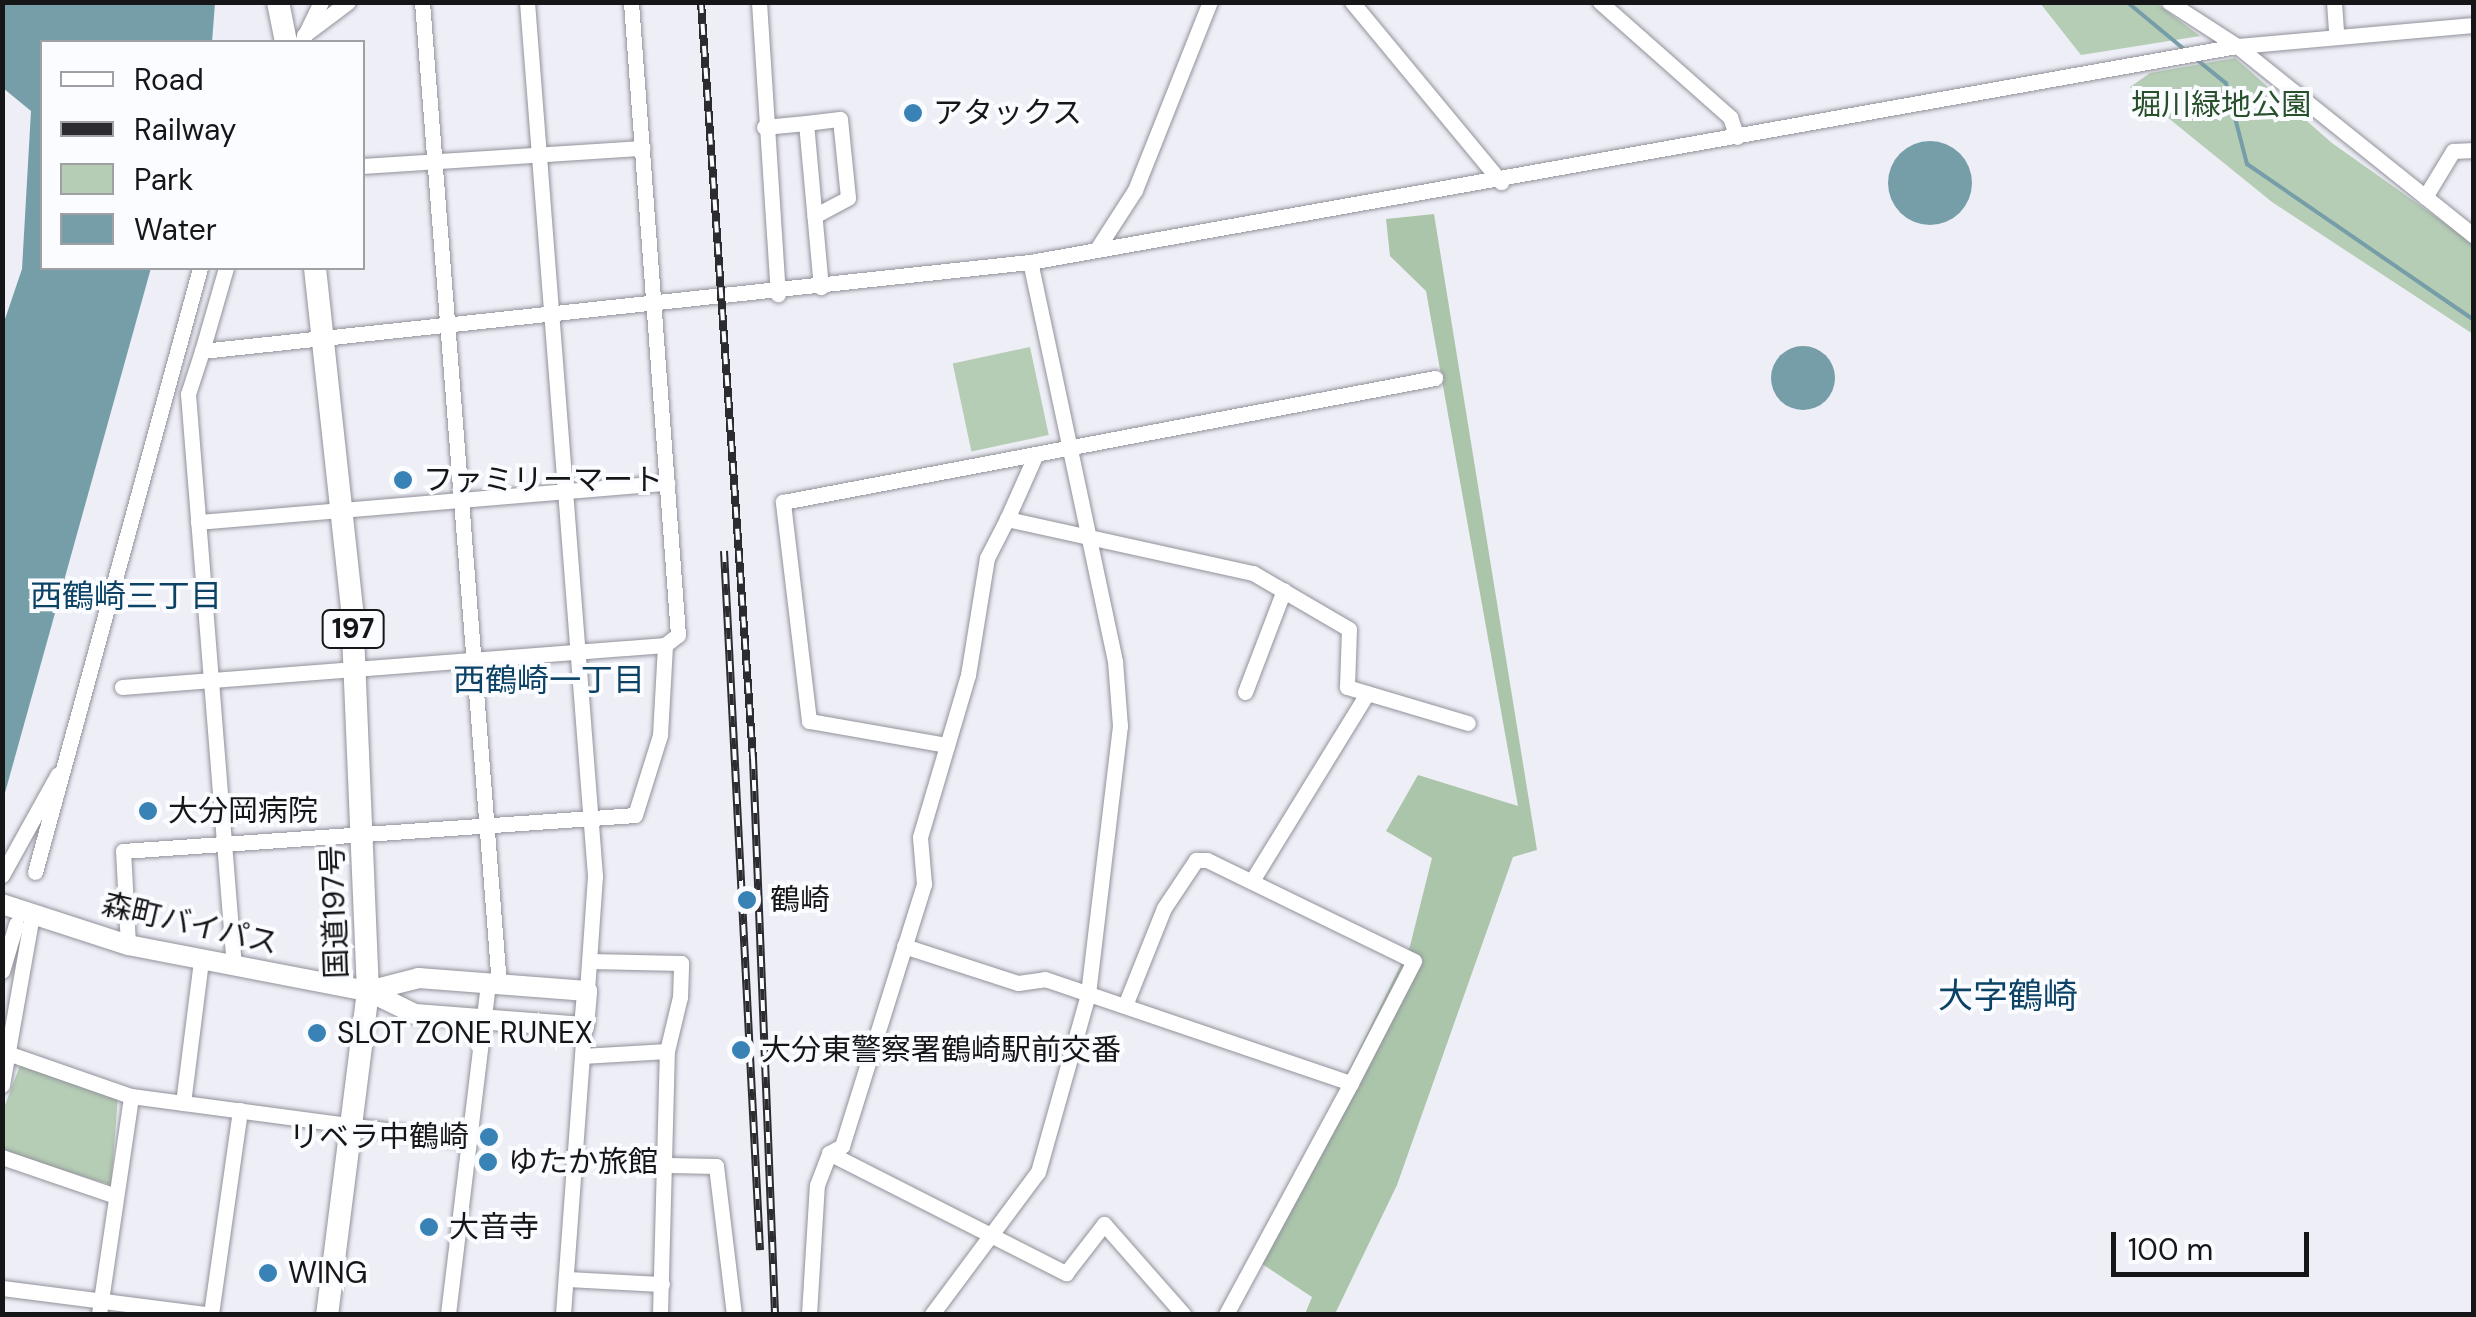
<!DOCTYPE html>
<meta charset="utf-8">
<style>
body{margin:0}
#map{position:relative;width:2476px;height:1317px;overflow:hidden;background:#edeef6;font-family:"DM Sans","Noto Sans JP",sans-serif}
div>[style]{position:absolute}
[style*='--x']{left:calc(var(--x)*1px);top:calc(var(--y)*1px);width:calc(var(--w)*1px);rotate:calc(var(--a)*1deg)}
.green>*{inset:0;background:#b5ccb5;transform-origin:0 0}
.forest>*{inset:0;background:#abc5ab}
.water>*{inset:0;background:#769ea8}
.round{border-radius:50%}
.stream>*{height:4px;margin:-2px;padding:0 2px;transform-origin:2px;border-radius:2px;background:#769ea8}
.roads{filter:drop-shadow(0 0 2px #91929a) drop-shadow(0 0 2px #91929a)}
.minor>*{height:15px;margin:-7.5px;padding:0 7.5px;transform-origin:7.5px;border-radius:7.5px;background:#fff}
.major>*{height:20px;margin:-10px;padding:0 10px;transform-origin:10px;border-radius:10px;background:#fff}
.highway>*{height:22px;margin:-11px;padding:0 11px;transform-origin:11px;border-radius:11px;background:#fff}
.rail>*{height:8px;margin-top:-4px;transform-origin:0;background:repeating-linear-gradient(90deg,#fbfcff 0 11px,#2c2c30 0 22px);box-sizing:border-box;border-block:2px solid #2c2c30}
.dots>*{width:28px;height:28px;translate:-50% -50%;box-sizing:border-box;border:5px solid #fbfcff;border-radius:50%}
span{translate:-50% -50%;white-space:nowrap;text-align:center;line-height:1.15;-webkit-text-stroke:8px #fbfcff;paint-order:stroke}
.shield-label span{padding:2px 8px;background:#fbfcff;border:2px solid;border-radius:8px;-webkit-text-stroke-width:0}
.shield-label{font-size:28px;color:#161619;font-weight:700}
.park-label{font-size:30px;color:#28502b}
.poi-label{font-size:30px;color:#161619}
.left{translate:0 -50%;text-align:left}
.right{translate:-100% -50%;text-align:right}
.street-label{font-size:30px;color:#161619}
.neighbourhood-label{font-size:32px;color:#0c4265}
.quarter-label{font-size:35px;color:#0c4265}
.frame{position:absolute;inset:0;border:5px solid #161619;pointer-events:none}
.legend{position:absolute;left:40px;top:40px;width:325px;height:230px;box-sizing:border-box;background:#fbfcff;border:2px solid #9fa0a3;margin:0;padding:12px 18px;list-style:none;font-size:30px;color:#161619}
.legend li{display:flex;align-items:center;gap:20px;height:50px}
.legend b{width:50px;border:2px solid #9fa0a3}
.scale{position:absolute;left:2111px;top:1232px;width:198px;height:45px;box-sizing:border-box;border:5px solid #161619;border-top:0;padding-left:12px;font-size:30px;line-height:35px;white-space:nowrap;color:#161619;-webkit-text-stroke:8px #fbfcff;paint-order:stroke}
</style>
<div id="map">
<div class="green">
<i style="clip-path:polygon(2040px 3px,2156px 3px,2200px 36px,2081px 55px)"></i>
<i style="clip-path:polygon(2235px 58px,2332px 143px,2473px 243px,2473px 334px,2272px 202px,2130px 87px,2150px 73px)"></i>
<i style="left:1030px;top:347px;width:90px;height:79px;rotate:78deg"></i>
<i style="clip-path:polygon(21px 1063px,118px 1097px,111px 1185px,3px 1152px,3px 1110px)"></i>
</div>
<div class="forest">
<i style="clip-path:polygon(1434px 214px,1537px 850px,1513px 857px,1397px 1185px,1335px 1314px,1305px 1314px,1312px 1297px,1256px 1260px,1410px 946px,1432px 858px,1386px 831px,1418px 775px,1518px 806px,1426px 291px,1390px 256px,1386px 219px)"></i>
</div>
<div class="water">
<i style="clip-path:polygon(3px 2px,215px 3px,212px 42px,42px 42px,42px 268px,151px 268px,3px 800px,2px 328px,22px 269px,31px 111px,3px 88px)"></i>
<i class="round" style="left:1888px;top:141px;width:84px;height:84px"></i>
<i class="round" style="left:1771px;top:346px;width:64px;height:64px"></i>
</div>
<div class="stream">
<i style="--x:2127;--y:2;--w:75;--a:39.6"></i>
<i style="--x:2196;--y:59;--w:38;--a:39"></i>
<i style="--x:2226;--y:83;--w:84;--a:75.5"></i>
<i style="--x:2247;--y:164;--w:275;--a:34.5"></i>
</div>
<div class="roads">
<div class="minor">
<i style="--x:422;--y:2;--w:986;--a:85.52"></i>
<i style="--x:527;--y:2;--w:877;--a:85.55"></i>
<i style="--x:595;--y:876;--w:115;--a:94"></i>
<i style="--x:759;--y:2;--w:293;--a:86.3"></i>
<i style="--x:1352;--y:2;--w:234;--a:50.4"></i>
<i style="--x:1600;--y:2;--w:174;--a:41.5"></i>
<i style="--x:1730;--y:117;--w:21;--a:71"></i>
<i style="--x:2169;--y:2;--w:81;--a:32.9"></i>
<i style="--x:2237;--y:46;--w:304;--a:38.7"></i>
<i style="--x:2334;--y:2;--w:30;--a:86"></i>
<i style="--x:304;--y:35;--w:55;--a:-36.9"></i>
<i style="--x:303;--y:39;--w:41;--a:-64.1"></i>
<i style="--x:806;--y:123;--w:34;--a:-7"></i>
<i style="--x:840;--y:119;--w:79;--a:84.2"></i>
<i style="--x:848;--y:198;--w:38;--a:152"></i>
<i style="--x:764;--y:127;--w:42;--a:-5.4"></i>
<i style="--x:806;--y:123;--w:165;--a:84.8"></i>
<i style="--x:362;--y:166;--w:281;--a:-3.7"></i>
<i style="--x:2425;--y:197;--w:54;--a:-58.7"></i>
<i style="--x:2453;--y:151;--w:21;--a:-3"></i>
<i style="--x:1097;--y:249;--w:70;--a:-57.2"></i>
<i style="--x:1135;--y:190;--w:202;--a:-68.3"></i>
<i style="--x:202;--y:351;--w:86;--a:-73.9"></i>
<i style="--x:1007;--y:519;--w:71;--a:-66"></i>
<i style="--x:198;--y:522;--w:471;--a:-4.8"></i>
<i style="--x:122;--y:687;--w:545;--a:-4.42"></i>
<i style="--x:665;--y:645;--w:16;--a:-38"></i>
<i style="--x:678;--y:635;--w:635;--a:-94.25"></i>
<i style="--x:1245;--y:692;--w:109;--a:-69.1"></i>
<i style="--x:947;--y:745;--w:140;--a:-170.1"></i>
<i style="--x:809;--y:721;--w:221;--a:-96.8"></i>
<i style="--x:783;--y:502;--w:664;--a:-10.77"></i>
<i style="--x:35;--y:872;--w:626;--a:-74.72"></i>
<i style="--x:2;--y:875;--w:115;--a:-61"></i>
<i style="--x:1253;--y:879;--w:217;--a:-58.4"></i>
<i style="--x:128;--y:945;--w:94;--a:-93"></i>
<i style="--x:123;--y:851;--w:513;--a:-4.02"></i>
<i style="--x:635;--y:815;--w:84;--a:-72.6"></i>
<i style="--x:660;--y:735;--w:90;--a:-86.8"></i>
<i style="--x:904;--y:946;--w:120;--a:18"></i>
<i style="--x:1018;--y:983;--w:27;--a:-8"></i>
<i style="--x:1045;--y:979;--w:323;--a:18.8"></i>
<i style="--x:1351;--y:1083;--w:263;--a:118.4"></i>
<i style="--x:234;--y:967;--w:575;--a:-94.59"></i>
<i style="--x:188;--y:394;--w:45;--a:-72"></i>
<i style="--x:202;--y:351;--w:833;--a:-6.14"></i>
<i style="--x:1030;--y:262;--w:1226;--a:-10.15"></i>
<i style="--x:2237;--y:46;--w:238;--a:-5.1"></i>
<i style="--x:2;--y:971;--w:49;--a:-73.4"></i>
<i style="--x:1126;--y:1003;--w:102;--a:-68.2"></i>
<i style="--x:1164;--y:908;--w:58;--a:-56.3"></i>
<i style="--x:1196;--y:860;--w:11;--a:0"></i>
<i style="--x:1207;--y:860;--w:230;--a:26"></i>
<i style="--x:1414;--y:961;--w:137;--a:117.3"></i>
<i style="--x:13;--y:1055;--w:125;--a:19.2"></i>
<i style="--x:131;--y:1096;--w:341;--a:7.6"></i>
<i style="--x:582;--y:1056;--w:85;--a:-3.4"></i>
<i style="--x:667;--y:1051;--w:56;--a:-76.5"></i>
<i style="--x:680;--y:997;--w:34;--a:-88"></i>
<i style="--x:681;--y:963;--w:91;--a:-178.7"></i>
<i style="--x:2;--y:1085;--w:173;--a:-80"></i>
<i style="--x:183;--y:1103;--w:144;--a:-82.8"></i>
<i style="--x:829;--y:1153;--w:266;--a:26.9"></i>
<i style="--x:1066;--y:1273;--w:62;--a:-52.2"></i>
<i style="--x:1104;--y:1224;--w:120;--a:48.7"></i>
<i style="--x:2;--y:1157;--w:120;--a:18.9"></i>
<i style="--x:669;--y:1165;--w:47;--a:1.2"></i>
<i style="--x:716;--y:1166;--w:149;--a:83.1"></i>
<i style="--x:566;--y:1279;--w:96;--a:3"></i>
<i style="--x:2;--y:1288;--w:205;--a:7.3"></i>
<i style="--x:99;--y:1314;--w:220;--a:-81.6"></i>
<i style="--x:211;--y:1314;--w:206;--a:-81.9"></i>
<i style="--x:448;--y:1314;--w:332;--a:-83.1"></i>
<i style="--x:563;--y:1314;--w:288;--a:-85.8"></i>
<i style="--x:660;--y:1314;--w:263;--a:-88.5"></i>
<i style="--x:809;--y:1314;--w:129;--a:-86.5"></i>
<i style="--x:817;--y:1185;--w:34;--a:-69"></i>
<i style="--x:829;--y:1153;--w:15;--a:-28"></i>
<i style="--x:842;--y:1146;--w:275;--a:-72.6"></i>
<i style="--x:924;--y:884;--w:47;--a:-94.9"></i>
<i style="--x:920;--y:837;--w:169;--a:-73.5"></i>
<i style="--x:968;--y:675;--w:119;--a:-80.8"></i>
<i style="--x:987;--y:558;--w:44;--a:-62.9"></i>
<i style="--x:1007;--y:519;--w:252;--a:12.4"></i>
<i style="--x:1253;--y:573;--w:111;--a:30.3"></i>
<i style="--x:1349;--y:629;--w:58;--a:92"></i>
<i style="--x:1347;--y:687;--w:126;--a:16.6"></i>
<i style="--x:932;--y:1314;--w:177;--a:-53.3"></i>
<i style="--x:1038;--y:1172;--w:185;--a:-74.3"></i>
<i style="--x:1088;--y:994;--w:270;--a:-83.2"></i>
<i style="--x:1120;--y:726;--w:65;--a:-94.4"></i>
<i style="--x:1115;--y:661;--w:408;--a:-102"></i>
</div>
<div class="major">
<i style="--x:2;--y:904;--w:133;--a:18"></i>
<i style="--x:128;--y:945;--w:244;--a:10.9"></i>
<i style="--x:368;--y:991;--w:52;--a:26.1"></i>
<i style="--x:415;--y:1014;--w:169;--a:4.4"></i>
<i style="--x:584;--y:1027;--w:36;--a:-85"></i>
<i style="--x:587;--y:991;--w:169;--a:-175.6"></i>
<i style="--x:419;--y:978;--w:53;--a:165.7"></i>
</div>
<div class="highway">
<i style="--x:278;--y:2;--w:41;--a:78.7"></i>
<i style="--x:315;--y:268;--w:344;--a:83.8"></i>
<i style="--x:352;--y:610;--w:381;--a:87.6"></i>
<i style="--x:368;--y:991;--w:326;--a:97.2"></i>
</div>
</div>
<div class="rail">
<i style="--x:701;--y:2;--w:758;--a:86.07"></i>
<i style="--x:753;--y:758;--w:556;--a:87.73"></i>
<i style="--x:724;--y:551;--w:700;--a:87.05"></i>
</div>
<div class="dots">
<i style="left:913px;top:113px;background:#3882b6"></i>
<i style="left:403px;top:480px;background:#3882b6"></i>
<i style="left:148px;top:811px;background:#3882b6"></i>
<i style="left:747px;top:900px;background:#3882b6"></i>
<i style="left:317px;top:1033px;background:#3882b6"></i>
<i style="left:741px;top:1050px;background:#3882b6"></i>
<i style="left:489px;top:1137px;background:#3882b6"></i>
<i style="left:488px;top:1162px;background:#3882b6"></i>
<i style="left:429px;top:1227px;background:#3882b6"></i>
<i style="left:268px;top:1273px;background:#3882b6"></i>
</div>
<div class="shield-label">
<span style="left:353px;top:629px">197</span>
</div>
<div class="park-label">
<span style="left:2221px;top:105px">堀川緑地公園</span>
</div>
<div class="poi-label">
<span class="left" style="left:933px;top:113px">アタックス</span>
<span class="left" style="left:423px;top:480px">ファミリーマート</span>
<span class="left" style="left:168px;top:811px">大分岡病院</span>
<span class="left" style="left:770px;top:900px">鶴崎</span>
<span class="left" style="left:337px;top:1033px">SLOT ZONE RUNEX</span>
<span class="left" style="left:761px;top:1050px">大分東警察署鶴崎駅前交番</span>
<span class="right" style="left:469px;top:1137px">リベラ中鶴崎</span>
<span class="left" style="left:508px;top:1162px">ゆたか旅館</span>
<span class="left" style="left:449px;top:1227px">大音寺</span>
<span class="left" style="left:288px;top:1273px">WING</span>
</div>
<div class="street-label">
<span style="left:335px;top:912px;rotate:-92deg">国道197号</span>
<span style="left:190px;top:924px;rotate:13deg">森町バイパス</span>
</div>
<div class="neighbourhood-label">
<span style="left:126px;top:596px">西鶴崎三丁目</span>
<span style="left:549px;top:680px">西鶴崎一丁目</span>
</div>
<div class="quarter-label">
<span style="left:2008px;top:996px">大字鶴崎</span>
</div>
<div class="frame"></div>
<ul class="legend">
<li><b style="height:12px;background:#fff"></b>Road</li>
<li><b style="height:12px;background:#2c2c30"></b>Railway</li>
<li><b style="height:28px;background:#b5ccb5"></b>Park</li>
<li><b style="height:28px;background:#769ea8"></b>Water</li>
</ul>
<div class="scale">100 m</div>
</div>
